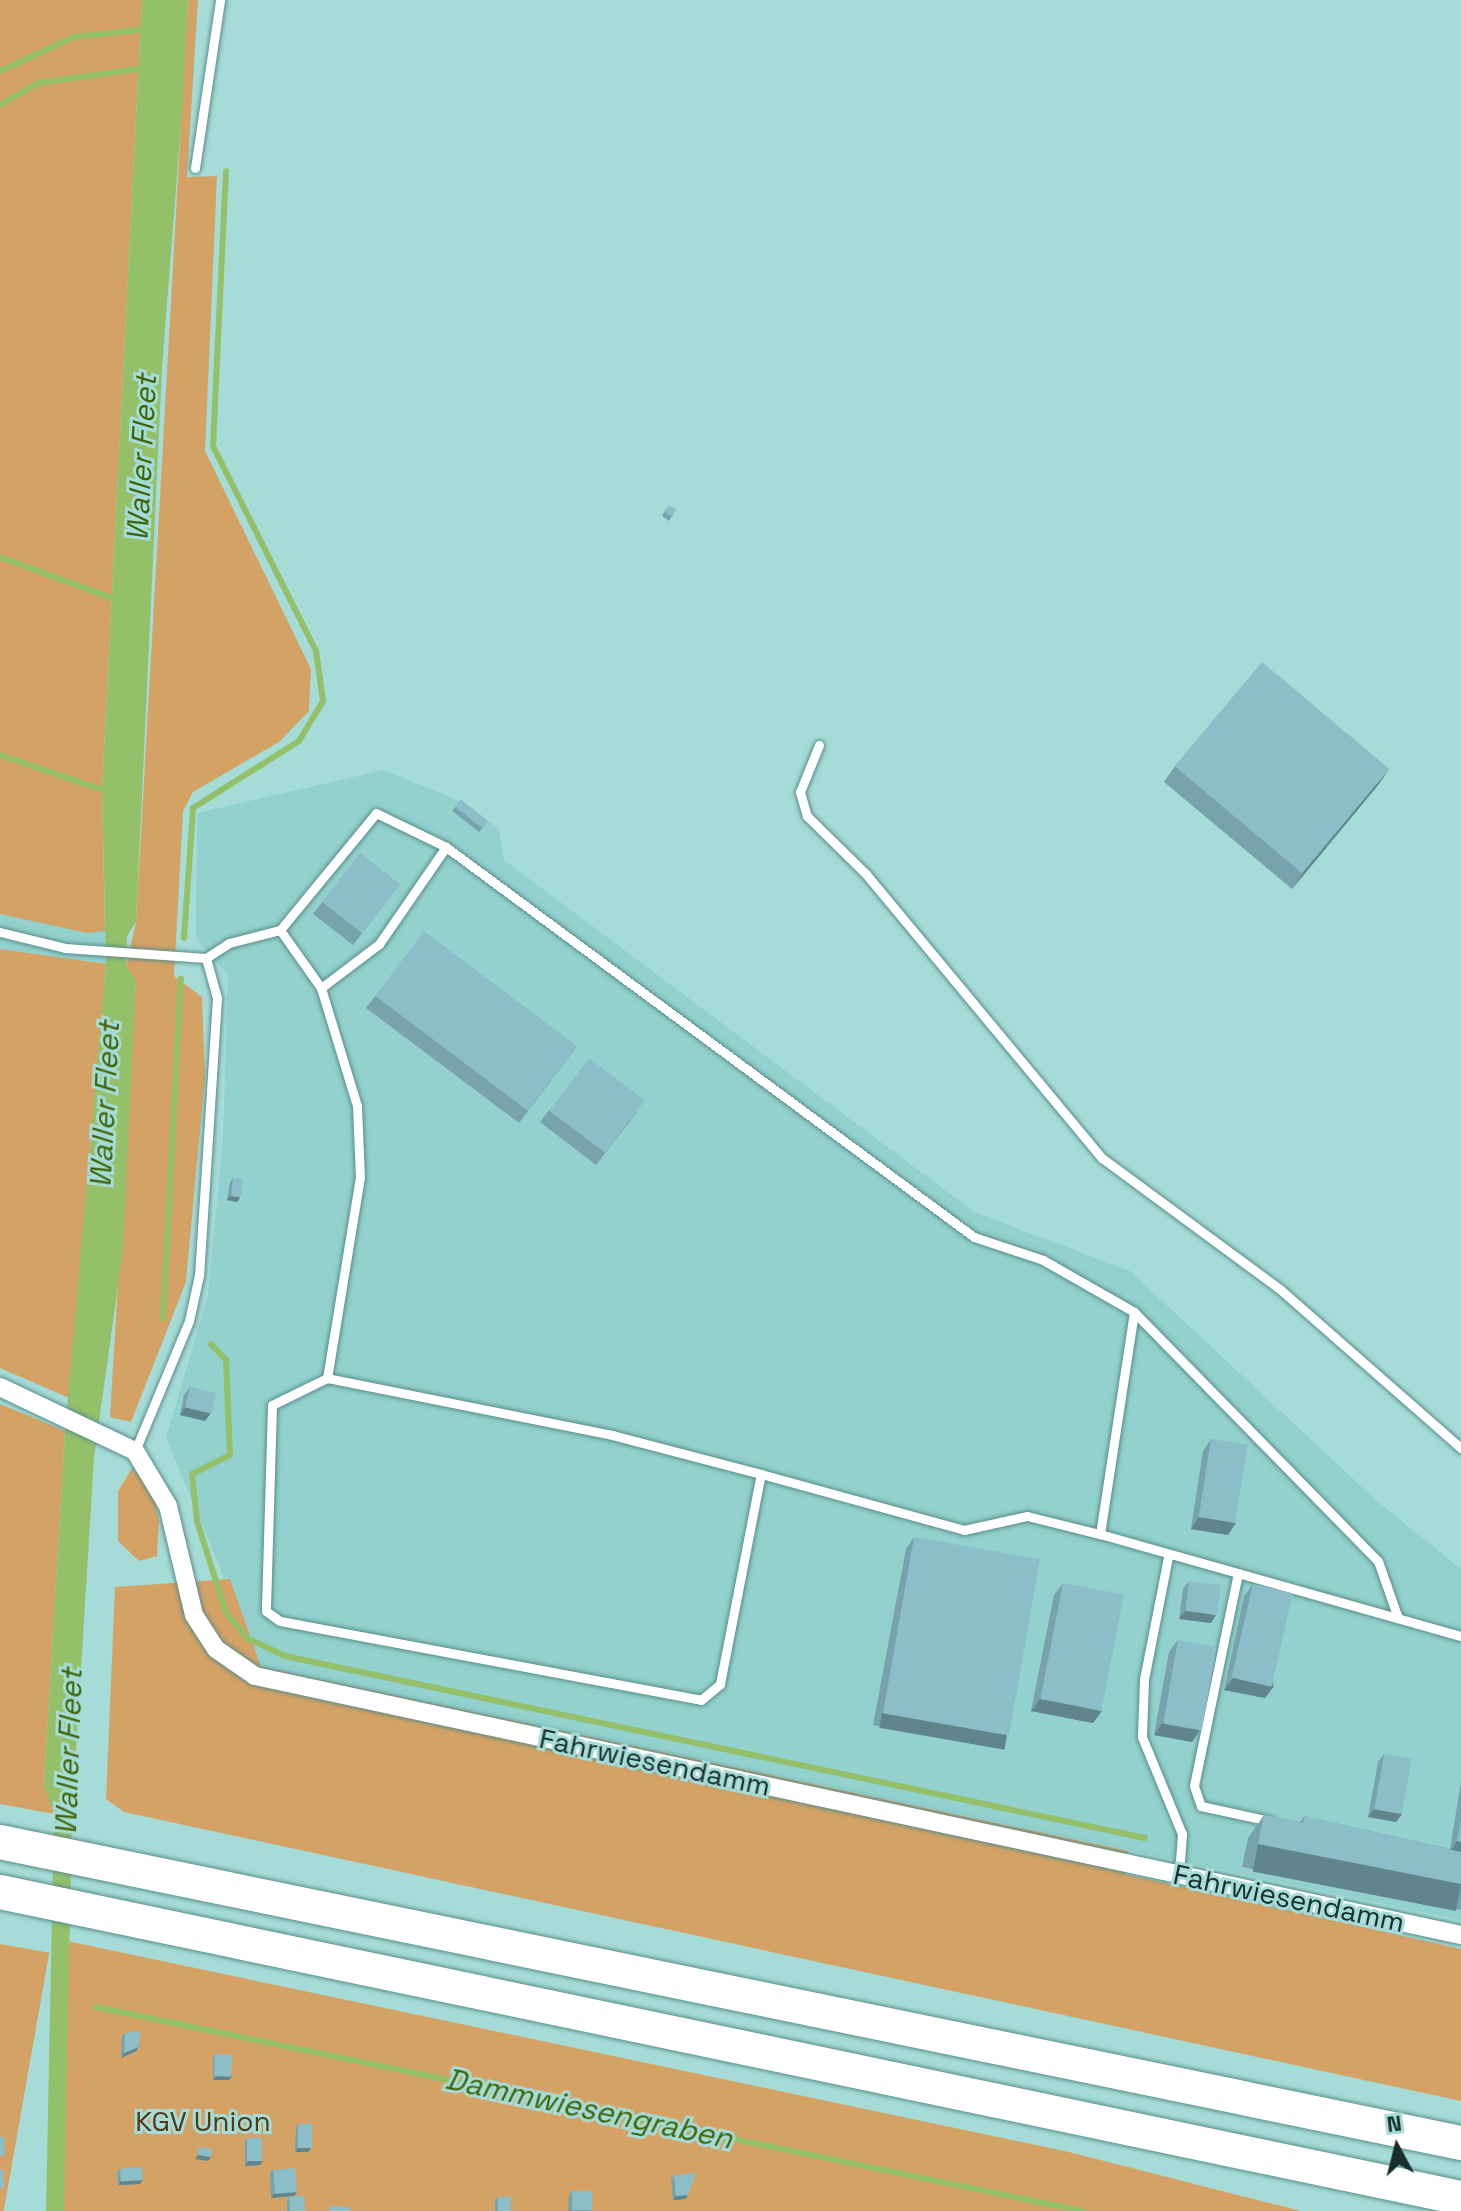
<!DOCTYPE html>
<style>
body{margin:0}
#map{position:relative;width:1461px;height:2211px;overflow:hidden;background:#a6dcd8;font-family:"Space Grotesk",sans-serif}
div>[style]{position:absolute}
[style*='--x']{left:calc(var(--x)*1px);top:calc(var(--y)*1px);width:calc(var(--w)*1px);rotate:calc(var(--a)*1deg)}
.built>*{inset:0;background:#92d1cd}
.green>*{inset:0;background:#d5a265;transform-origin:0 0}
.water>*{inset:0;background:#94c06a}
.stream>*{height:6px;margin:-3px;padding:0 3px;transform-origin:3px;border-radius:3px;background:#94c06a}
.roads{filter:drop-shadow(0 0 2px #598d89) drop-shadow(0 0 2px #598d89)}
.service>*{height:9px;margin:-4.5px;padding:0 4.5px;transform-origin:4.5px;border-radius:4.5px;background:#fff}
.minor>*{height:18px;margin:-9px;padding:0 9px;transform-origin:9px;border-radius:9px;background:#fff}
.motorway>*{height:34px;margin:-17px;padding:0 17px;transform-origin:17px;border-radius:17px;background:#fff}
.wall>*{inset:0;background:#78a3ac;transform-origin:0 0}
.shaded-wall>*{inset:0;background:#61858c;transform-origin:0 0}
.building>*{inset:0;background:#8bbec8;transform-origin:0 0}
span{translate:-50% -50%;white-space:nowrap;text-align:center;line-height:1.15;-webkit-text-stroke:6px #a6dcd8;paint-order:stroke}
.street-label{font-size:28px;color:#182e2d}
.park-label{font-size:28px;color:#533816}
.water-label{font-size:30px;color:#3f6404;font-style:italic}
.north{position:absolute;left:1357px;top:2107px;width:80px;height:80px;-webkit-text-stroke:6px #a6dcd8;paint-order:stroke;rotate:353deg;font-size:22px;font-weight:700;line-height:32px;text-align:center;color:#182e2d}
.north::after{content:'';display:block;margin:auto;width:28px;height:36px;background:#182e2d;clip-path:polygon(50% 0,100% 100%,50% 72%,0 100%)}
</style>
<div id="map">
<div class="built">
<i style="clip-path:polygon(384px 770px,460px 801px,499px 829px,504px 860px,974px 1212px,1130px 1271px,1378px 1502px,1461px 1569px,1461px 1920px,261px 1667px,166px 1438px,208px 1295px,223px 1137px,228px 975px,196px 938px,197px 813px)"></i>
<i style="clip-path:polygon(0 914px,105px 931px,106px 964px,0 949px)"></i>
</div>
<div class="green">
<i style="clip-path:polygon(0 0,142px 0,102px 790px,105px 931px,87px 933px,0 914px)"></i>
<i style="clip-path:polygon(188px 0,198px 0,187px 177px,217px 176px,205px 451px,311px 669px,309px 711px,279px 742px,193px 792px,183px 811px,174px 976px,202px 997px,205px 1076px,186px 1282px,131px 1422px,110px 1417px,136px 982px,126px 966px,136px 922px)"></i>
<i style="clip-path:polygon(0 949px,106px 964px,69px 1398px,0 1368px)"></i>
<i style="clip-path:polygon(0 1404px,65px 1431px,44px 1784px,54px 1814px,0 1804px)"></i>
<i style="clip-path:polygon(132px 1468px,153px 1492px,159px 1521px,157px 1556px,139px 1561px,118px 1541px,118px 1491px)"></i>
<i style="clip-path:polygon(230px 1579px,261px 1667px,1128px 1851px,1125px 1874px,1461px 1949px,1461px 2101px,124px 1812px,106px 1799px,115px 1587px)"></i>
<i style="clip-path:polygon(67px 1941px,1069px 2152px,1301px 2211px,64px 2211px)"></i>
<i style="left:0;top:1944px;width:50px;height:267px;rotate:10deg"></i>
</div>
<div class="water">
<i style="clip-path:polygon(142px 0,188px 0,183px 99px,162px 368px,136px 922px,127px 936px,126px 966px,136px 981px,123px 1250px,94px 1458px,72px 1816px,64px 2211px,46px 2211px,54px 1814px,44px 1784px,65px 1431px,106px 964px,102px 790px)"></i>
</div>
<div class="stream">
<i style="--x:0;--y:71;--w:81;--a:-24.7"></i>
<i style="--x:74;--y:37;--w:73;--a:-6.3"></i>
<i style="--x:0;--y:105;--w:44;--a:-30.1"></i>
<i style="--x:38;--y:83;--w:108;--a:-8"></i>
<i style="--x:0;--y:557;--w:125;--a:20.2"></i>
<i style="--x:0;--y:755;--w:112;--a:18.8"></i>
<i style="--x:184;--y:938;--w:130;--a:-86"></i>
<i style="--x:193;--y:808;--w:125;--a:-32.3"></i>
<i style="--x:299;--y:741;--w:47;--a:-59"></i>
<i style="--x:323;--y:701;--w:50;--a:-98"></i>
<i style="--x:316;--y:651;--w:229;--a:-116.7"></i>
<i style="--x:213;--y:446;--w:275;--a:-87.3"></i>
<i style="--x:163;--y:1318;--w:340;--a:-87"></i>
<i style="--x:211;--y:1344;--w:22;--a:47"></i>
<i style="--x:226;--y:1360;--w:95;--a:87.6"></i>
<i style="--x:230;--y:1455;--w:42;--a:153.4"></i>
<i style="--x:192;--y:1474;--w:47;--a:83.9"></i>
<i style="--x:197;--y:1521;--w:96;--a:72.5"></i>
<i style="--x:226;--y:1613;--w:33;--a:50"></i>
<i style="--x:247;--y:1638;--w:42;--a:25.3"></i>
<i style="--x:285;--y:1656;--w:879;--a:11.95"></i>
<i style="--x:96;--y:2007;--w:1007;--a:11.69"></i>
</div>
<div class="roads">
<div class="service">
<i style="--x:195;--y:168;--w:170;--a:-81.5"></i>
<i style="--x:819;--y:745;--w:51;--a:112"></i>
<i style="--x:800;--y:792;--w:25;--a:74"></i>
<i style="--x:807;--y:816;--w:83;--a:44.5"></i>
<i style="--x:866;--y:874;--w:369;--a:50.3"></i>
<i style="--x:1102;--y:1158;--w:222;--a:36.4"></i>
<i style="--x:1281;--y:1290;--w:240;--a:41.3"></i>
<i style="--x:280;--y:930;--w:71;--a:54.7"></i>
<i style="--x:321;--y:988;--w:123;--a:73"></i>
<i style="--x:357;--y:1106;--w:71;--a:87.6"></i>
<i style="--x:360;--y:1177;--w:204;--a:99.3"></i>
<i style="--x:327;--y:1378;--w:61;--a:153.9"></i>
<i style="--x:272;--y:1405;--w:206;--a:91.7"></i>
<i style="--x:266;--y:1611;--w:17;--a:36"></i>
<i style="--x:280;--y:1621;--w:428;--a:10.6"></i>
<i style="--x:701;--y:1700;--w:25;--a:-40"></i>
<i style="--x:720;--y:1684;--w:214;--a:-79"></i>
<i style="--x:761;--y:1474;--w:211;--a:15.4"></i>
<i style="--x:964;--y:1530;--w:65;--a:-12.5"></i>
<i style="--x:1027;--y:1516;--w:75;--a:13.9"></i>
<i style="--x:0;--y:932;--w:67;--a:13.8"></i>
<i style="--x:65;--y:948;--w:141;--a:4.1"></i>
<i style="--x:206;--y:958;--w:41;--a:74.6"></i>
<i style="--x:217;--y:998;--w:278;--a:93.7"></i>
<i style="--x:199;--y:1275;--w:47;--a:102.3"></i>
<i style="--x:189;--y:1321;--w:141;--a:112.6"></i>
<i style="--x:206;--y:958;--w:27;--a:-33"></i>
<i style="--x:229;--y:943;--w:53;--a:-14.3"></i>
<i style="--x:280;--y:930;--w:151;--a:-50.6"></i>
<i style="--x:376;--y:813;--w:78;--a:25.9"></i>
<i style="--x:446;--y:847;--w:656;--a:36.45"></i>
<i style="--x:974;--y:1237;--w:73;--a:18.4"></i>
<i style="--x:1043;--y:1260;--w:105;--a:29.7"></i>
<i style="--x:1134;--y:1312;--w:349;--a:45.6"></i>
<i style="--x:1378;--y:1561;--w:60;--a:70.7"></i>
<i style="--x:321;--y:988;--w:73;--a:-37.2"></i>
<i style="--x:379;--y:944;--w:118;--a:-55.4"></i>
<i style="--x:1134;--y:1312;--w:225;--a:98.7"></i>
<i style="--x:1100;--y:1534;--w:375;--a:15.8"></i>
<i style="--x:327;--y:1378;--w:291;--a:11.3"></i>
<i style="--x:612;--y:1435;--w:154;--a:14.7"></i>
<i style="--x:1168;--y:1557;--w:124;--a:101.1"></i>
<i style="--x:1144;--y:1679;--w:58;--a:92"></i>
<i style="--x:1142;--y:1737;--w:105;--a:67.6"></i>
<i style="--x:1182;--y:1834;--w:40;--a:94.3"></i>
<i style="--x:1238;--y:1573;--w:217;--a:101.7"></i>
<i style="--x:1194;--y:1786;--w:21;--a:71"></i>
<i style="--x:1201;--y:1806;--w:71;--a:12.3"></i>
</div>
<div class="minor">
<i style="--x:0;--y:1387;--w:149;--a:25.4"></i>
<i style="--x:135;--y:1451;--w:64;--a:59"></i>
<i style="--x:168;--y:1506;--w:112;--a:76.6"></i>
<i style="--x:194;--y:1615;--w:40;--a:57.1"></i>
<i style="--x:216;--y:1649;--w:47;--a:34.7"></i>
<i style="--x:255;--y:1676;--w:1233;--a:12.12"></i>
</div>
<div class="motorway">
<i style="--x:0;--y:1842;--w:1492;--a:11.64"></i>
<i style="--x:0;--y:1892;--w:1493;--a:11.83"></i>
</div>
</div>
<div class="wall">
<i style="clip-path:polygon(666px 509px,676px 509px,669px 521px,662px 516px)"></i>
<i style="clip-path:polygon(1175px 766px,1379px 784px,1292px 889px,1164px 782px)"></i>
<i style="left:461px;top:800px;width:34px;height:14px;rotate:38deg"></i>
<i style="clip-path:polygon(391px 896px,353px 945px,313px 914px,322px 902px)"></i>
<i style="clip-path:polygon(375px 996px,577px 1046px,519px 1123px,366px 1008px)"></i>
<i style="clip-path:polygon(549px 1110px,637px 1112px,596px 1165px,540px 1122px)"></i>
<i style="clip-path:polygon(233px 1178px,240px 1198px,237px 1202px,227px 1200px,230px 1182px)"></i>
<i style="clip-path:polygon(190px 1387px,205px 1421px,180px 1415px,184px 1395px)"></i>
<i style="clip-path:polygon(1211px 1439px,1228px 1535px,1191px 1529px,1203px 1451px)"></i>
<i style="clip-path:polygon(914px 1537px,1007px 1736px,999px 1748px,873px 1725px,906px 1549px)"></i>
<i style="clip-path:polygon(1189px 1581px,1211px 1623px,1179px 1619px,1183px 1589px)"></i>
<i style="clip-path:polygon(1063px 1583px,1093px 1723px,1031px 1711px,1054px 1595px)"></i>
<i style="clip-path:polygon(1253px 1584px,1274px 1686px,1265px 1698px,1224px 1690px,1244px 1596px)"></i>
<i style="clip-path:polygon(1178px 1640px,1200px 1730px,1192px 1742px,1154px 1735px,1169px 1652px)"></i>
<i style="clip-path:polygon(1384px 1754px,1402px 1814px,1396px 1822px,1368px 1817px,1378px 1762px)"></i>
<i style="clip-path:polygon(1461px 1782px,1461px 1910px,1242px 1867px,1248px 1838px,1264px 1815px,1300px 1822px,1304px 1816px,1450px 1849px)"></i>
<i style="clip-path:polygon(125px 2033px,139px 2047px,136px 2051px,121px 2058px,122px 2037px)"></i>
<i style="clip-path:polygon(215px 2054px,232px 2076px,229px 2080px,213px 2080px,213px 2058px)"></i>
<i style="clip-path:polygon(298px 2124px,308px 2152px,295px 2152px,296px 2128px)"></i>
<i style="clip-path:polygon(247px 2138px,260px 2165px,245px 2166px,245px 2142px)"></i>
<i style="clip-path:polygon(120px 2169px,140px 2184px,118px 2185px,117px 2173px)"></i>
<i style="clip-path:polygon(273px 2169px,297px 2192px,294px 2196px,271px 2198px,270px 2173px)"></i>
<i style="clip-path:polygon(674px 2175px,688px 2195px,685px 2199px,673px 2200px,671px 2179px)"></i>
<i style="clip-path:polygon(572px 2191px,590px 2211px,568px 2211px,569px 2195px)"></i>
<i style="clip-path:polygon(289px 2197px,305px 2211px,287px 2211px,287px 2201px)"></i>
<i style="clip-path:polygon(498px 2197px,510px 2211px,495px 2211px,495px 2201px)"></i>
</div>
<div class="shaded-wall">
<i style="clip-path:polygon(1390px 768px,1379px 784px,1292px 889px,1303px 873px)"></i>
<i style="clip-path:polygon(230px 1196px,240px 1198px,237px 1202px,227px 1200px)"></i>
<i style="clip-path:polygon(185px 1407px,211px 1413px,205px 1421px,180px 1415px)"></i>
<i style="clip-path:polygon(1199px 1517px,1236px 1523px,1228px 1535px,1191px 1529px)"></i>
<i style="clip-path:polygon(1185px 1611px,1216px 1615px,1211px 1623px,1179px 1619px)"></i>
<i style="clip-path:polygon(1233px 1678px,1274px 1686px,1265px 1698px,1224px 1690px)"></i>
<i style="clip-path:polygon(1040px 1699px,1102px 1711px,1093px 1723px,1031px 1711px)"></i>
<i style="left:882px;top:1713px;width:127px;height:15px;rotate:10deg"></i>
<i style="clip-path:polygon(1162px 1723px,1200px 1730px,1192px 1742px,1154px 1735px)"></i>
<i style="clip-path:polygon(1374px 1809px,1402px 1814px,1396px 1822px,1368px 1817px)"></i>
<i style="clip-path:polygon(1457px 1841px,1461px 1842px,1461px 1855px,1449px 1853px)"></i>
<i style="left:1258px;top:1844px;width:207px;height:28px;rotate:11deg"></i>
<i style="clip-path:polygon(139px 2047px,136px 2051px,121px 2058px,124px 2053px)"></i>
<i style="clip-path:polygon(216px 2076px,232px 2076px,229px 2080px,213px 2080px)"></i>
<i style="clip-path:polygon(298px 2148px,311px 2148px,308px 2152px,295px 2152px)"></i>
<i style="clip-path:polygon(198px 2155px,211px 2157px,208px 2161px,195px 2159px)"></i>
<i style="clip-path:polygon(248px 2161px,263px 2161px,260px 2165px,245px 2166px)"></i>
<i style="clip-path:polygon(143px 2180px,140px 2184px,118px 2185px,121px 2181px)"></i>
<i style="clip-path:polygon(297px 2192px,294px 2196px,271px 2198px,274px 2194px)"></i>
<i style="clip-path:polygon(688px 2195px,685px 2199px,673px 2200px,676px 2196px)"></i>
</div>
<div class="building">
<i style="clip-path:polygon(669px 505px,676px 509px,672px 517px,665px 512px)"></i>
<i style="left:1262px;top:662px;width:166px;height:136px;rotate:40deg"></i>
<i style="left:461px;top:800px;width:34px;height:9px;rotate:38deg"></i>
<i style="left:360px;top:853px;width:51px;height:62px;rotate:38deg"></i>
<i style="left:424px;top:931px;width:191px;height:81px;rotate:37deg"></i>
<i style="left:589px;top:1058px;width:70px;height:66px;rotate:37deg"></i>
<i style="left:233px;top:1178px;width:10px;height:18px;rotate:6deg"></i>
<i style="left:190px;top:1387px;width:27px;height:21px;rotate:13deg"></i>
<i style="left:1211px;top:1439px;width:37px;height:79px;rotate:9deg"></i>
<i style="left:914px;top:1537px;width:128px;height:179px;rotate:10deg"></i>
<i style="left:1189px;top:1581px;width:32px;height:30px;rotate:7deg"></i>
<i style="left:1063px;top:1583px;width:62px;height:118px;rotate:11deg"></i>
<i style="left:1253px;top:1584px;width:41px;height:96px;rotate:13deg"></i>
<i style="left:1178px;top:1640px;width:39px;height:85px;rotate:10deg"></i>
<i style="left:1384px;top:1754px;width:28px;height:56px;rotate:10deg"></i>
<i style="clip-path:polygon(1264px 1815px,1303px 1823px,1304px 1816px,1461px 1852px,1461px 1884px,1258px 1844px)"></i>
<i style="clip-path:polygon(1461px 1820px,1461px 1842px,1457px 1841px)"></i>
<i style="clip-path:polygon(140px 2031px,139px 2047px,124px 2053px,125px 2033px)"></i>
<i style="left:215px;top:2054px;width:17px;height:22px;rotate:3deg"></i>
<i style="left:298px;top:2124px;width:14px;height:24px"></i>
<i style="clip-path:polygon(0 2137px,4px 2137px,5px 2156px,0 2156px)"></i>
<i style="left:247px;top:2138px;width:15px;height:23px"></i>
<i style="left:199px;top:2147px;width:13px;height:8px;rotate:9deg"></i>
<i style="left:142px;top:2167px;width:13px;height:22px;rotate:86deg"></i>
<i style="left:295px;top:2168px;width:24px;height:22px;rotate:85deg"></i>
<i style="clip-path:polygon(3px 2169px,4px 2188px,0 2188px,0 2170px)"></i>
<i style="clip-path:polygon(696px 2173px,688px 2195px,676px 2196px,674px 2175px)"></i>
<i style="left:572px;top:2191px;width:20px;height:19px"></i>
<i style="left:304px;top:2196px;width:15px;height:15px;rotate:86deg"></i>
<i style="left:498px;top:2197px;width:13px;height:14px"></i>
<i style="clip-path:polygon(330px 2206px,350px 2207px,350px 2211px,329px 2211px)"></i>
</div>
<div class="street-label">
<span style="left:655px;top:1762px;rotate:12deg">Fahrwiesendamm</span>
<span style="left:1289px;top:1898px;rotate:12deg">Fahrwiesendamm</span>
</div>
<div class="park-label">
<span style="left:203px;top:2121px">KGV Union</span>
</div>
<div class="water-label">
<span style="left:142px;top:458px;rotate:-87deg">Waller Fleet</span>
<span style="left:105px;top:1105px;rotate:-87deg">Waller Fleet</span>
<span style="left:69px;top:1752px;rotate:-88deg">Waller Fleet</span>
<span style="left:589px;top:2109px;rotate:12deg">Dammwiesengraben</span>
</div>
<div class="north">N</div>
</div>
